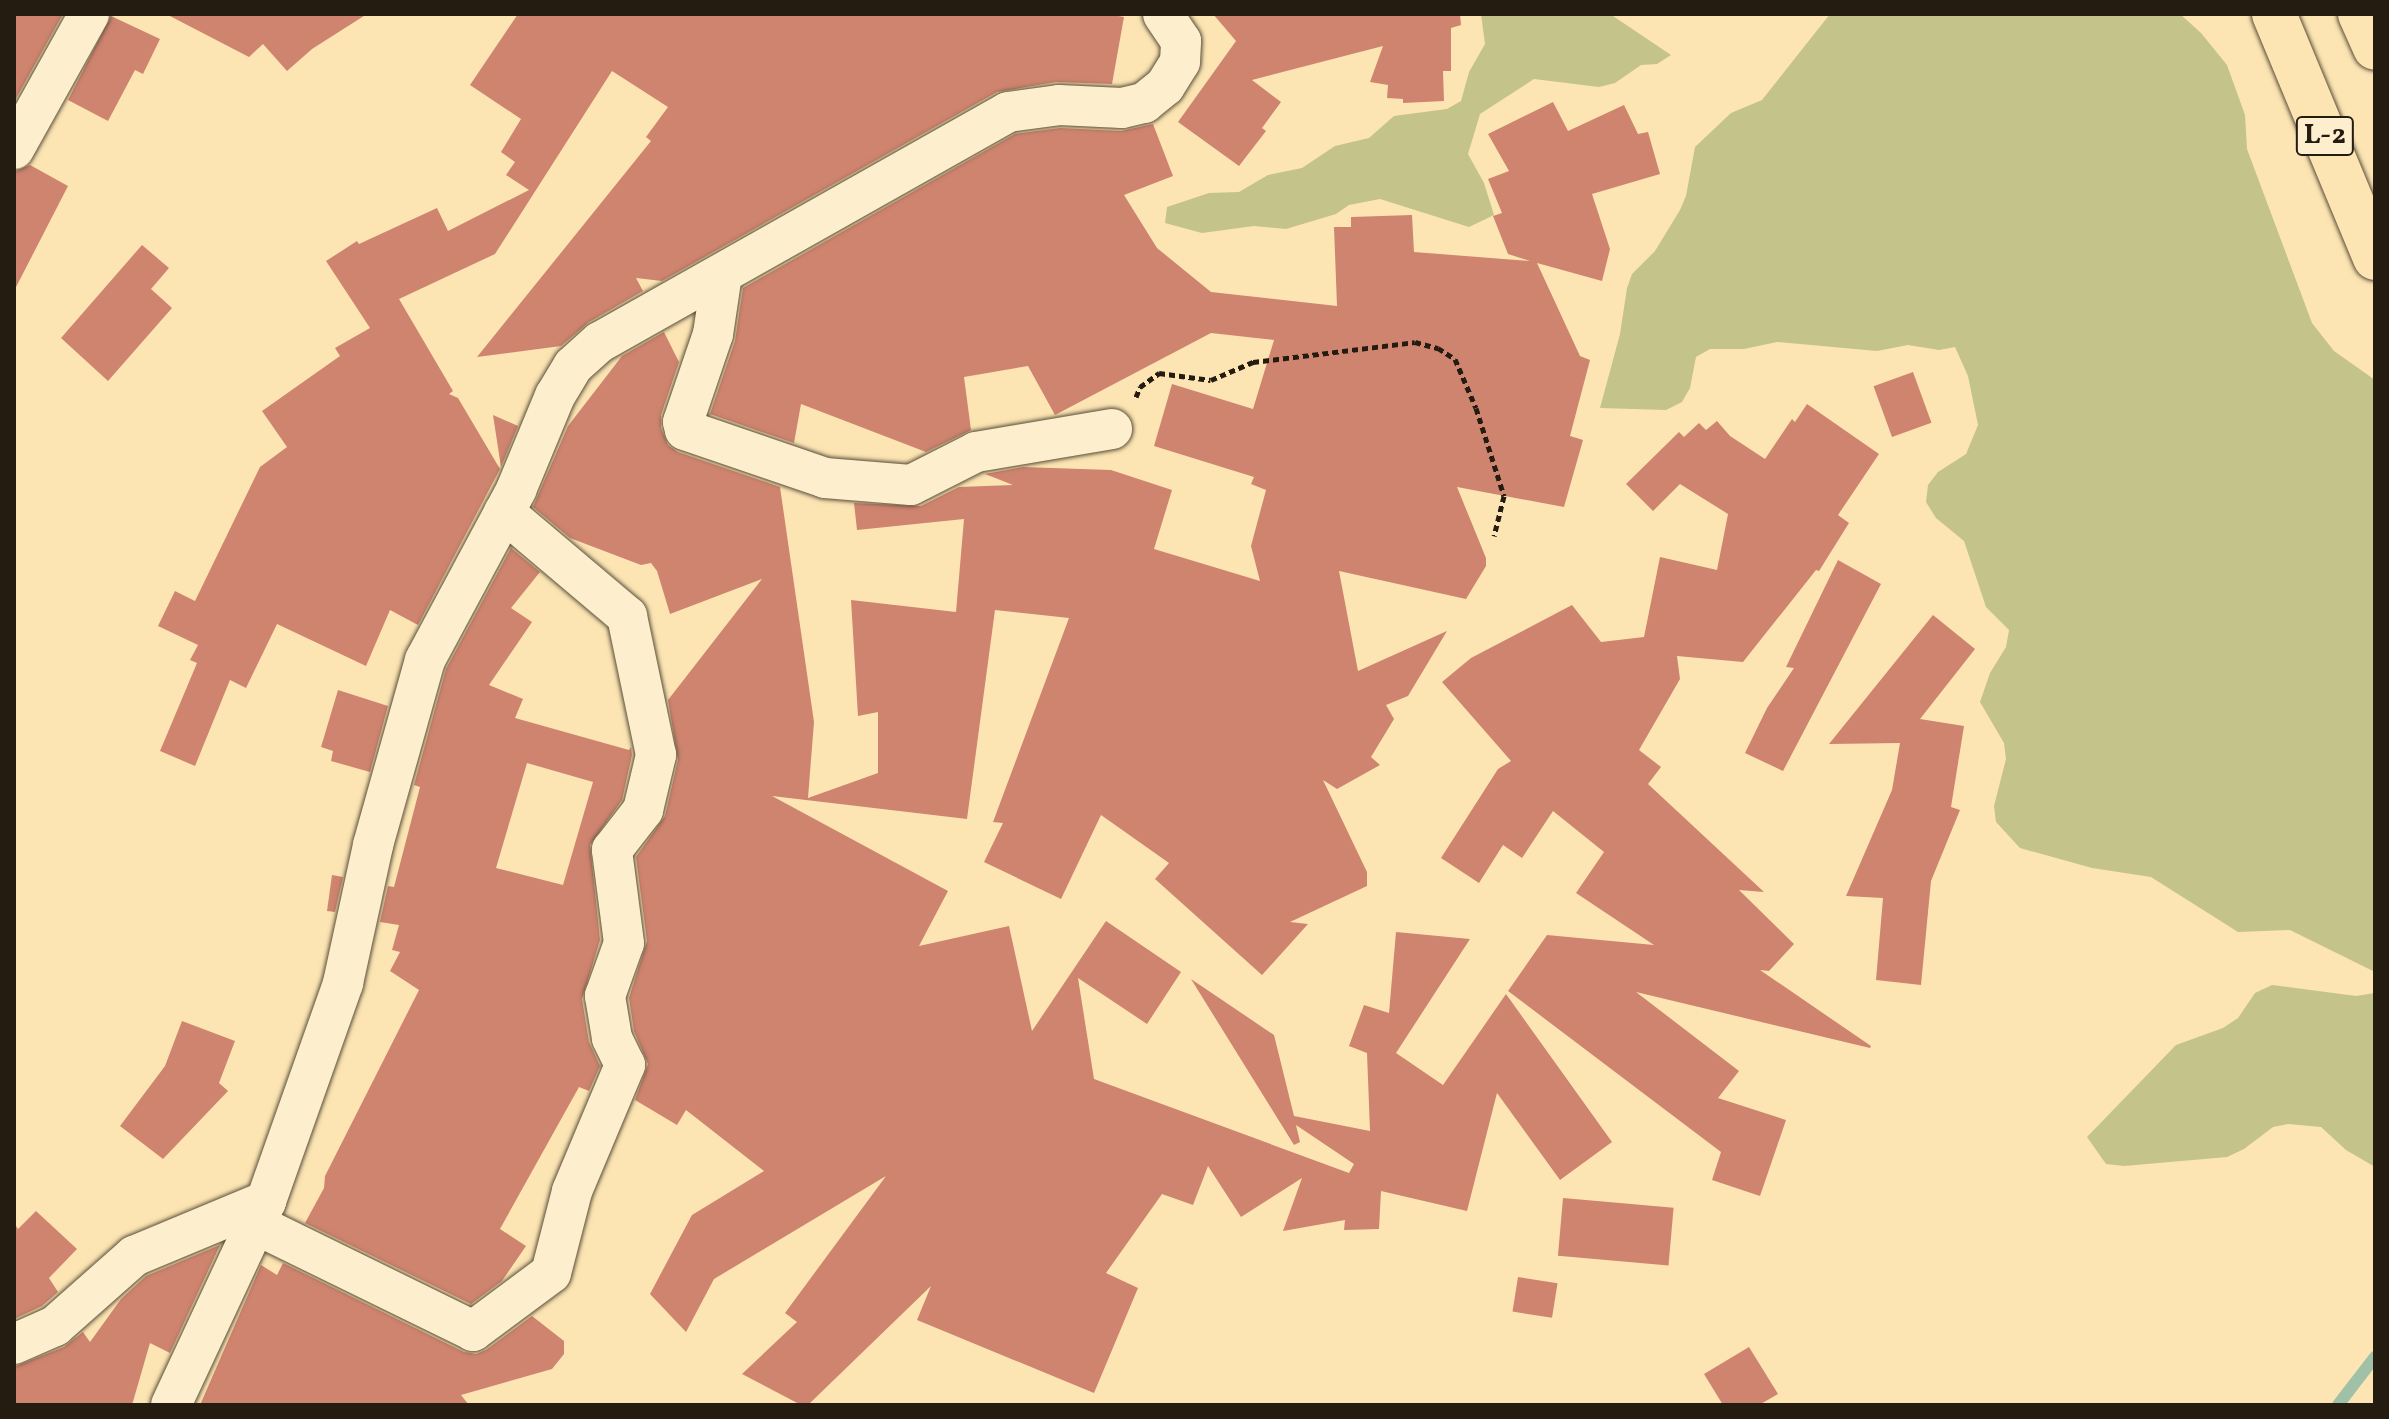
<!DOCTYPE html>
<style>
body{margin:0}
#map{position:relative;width:2389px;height:1419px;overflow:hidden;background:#fce5b3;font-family:Vollkorn,serif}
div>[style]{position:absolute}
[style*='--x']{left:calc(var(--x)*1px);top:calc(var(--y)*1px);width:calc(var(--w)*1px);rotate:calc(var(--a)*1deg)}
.green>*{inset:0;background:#c4c389}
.stream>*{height:12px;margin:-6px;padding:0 6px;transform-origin:6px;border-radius:6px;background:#a0c0a7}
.building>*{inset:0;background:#cf846f;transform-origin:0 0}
.path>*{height:5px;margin-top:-2.5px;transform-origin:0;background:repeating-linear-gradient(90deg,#241b11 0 6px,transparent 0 10px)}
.roads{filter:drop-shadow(0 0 2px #5a4e3a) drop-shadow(0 0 2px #5a4e3a)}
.street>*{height:40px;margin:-20px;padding:0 20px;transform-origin:20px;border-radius:20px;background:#fdeece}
.primary>*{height:44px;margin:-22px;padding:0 22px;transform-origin:22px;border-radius:22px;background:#fce5b3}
span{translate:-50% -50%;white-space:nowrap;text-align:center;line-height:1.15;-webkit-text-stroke:6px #fdeece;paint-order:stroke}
.shield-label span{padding:2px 6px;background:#fdeece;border:2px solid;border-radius:6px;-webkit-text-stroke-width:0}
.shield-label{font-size:28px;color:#241b11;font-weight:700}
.frame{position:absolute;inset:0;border:16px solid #241b11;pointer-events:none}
</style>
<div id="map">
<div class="green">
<i style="clip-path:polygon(1481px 14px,1610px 14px,1671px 55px,1657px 64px,1641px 65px,1615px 83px,1599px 87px,1534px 79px,1480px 114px,1468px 154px,1484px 183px,1494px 215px,1469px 227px,1380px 199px,1349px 205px,1336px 214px,1286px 229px,1254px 226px,1202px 233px,1165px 223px,1167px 207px,1209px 193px,1239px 192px,1268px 175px,1302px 168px,1335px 146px,1369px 138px,1394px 116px,1447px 109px,1461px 101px,1469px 72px,1485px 44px)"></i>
<i style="clip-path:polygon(1830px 14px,2180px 14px,2201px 33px,2227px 65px,2245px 115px,2247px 149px,2312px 323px,2334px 351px,2375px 380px,2375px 972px,2290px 930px,2238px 932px,2151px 877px,2092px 868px,2020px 848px,1996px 822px,1994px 806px,2006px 759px,2004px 743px,1980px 702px,1990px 673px,2006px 647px,2009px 630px,1986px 607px,1964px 541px,1936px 518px,1926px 502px,1928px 485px,1938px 472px,1966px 454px,1978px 425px,1968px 376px,1955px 347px,1939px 350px,1908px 345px,1877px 351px,1777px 342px,1744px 349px,1710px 349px,1696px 357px,1690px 388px,1682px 402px,1666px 410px,1600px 408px,1620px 334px,1627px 288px,1632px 274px,1655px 251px,1680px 210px,1686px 196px,1695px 147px,1731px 113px,1762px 100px)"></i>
<i style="clip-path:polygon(2272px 985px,2356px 996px,2375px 993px,2375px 1167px,2346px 1150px,2321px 1127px,2288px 1124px,2273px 1127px,2244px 1149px,2227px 1157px,2124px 1166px,2106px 1164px,2087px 1137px,2176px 1045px,2223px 1028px,2238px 1018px,2255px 993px)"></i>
</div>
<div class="stream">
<i style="--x:2338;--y:1405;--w:61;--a:-52.4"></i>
</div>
<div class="building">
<i style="clip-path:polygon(14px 14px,63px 14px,14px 102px)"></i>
<i style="clip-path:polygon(166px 14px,367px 14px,312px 49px,287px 71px,263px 44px,249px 57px)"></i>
<i style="clip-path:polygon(518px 14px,1107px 14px,1124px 17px,1112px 84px,1056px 82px,997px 92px,662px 281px,636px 278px,643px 291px,589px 322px,561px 346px,477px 357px,651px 141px,646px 137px,668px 107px,612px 71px,495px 254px,399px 299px,453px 391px,449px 394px,458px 398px,500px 469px,418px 625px,390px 610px,366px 666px,277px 624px,246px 688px,230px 680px,195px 766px,160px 751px,197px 663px,190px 660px,198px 645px,158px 626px,175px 591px,195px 601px,260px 467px,287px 447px,262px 411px,340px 356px,335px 348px,370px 328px,326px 261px,357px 241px,359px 244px,437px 208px,448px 231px,529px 190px,506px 175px,515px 162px,501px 152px,521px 119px,470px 85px)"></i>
<i style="clip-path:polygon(1213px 14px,1460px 14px,1461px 25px,1451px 28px,1451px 71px,1443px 71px,1444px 101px,1403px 103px,1403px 99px,1387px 98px,1388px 85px,1370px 82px,1383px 46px,1252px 80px,1281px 102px,1262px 128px,1266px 131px,1239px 166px,1178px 122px,1236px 41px)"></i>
<i style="clip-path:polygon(111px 16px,160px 39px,143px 74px,135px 70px,108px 121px,68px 100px)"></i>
<i style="clip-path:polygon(1553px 102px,1568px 131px,1624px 105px,1638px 134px,1648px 132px,1660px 174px,1592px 194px,1610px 249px,1602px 281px,1537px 263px,1580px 356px,1590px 360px,1570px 436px,1583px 440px,1564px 507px,1457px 487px,1486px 558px,1486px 566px,1466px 599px,1339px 571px,1358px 671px,1447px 631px,1408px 696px,1386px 705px,1394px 719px,1371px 757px,1380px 765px,1337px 789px,1323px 780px,1367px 872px,1367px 886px,1290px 922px,1308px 924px,1262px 975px,1155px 879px,1169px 863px,1101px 815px,1061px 899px,984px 862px,1003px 823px,993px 822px,1069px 618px,995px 610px,967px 819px,772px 796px,948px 891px,919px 946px,1009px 926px,1032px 1031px,1106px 921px,1181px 972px,1147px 1024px,1078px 978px,1094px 1079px,1349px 1173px,1354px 1164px,1296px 1125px,1300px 1142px,1294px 1145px,1191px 979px,1274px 1035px,1294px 1116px,1370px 1131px,1367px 1053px,1349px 1046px,1364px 1005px,1389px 1013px,1396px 932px,1470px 939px,1396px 1053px,1443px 1085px,1506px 994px,1612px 1142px,1560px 1180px,1497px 1093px,1467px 1211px,1381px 1191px,1379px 1229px,1344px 1230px,1345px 1220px,1283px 1231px,1302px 1178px,1241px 1217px,1208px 1166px,1193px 1205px,1162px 1194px,1106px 1273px,1138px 1288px,1094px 1393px,917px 1320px,931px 1286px,808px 1405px,801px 1405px,742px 1374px,797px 1322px,785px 1313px,886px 1176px,714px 1279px,686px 1332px,650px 1294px,692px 1215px,764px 1171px,686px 1110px,677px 1125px,635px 1100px,648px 1064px,634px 1031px,629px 998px,647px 941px,636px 857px,665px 816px,678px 760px,668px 700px,762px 579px,670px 614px,657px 571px,651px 563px,641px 565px,570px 538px,533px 507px,568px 426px,622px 356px,664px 332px,679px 362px,661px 415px,661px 428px,668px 445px,678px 452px,780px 487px,814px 722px,808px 798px,878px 773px,878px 712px,858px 716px,851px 600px,956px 612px,964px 519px,857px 530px,854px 503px,921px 506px,959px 487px,1013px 485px,985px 474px,1023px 467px,1111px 470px,1172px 490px,1154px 549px,1260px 581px,1251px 546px,1266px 490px,1251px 484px,1254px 477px,1154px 446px,1172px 384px,1253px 409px,1274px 340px,1211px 333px,1055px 415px,1028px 366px,964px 377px,971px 430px,926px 452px,801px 404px,794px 443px,710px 414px,735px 341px,743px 288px,1015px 134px,1060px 128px,1121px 131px,1153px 124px,1173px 176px,1124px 195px,1157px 248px,1211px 292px,1337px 306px,1334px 227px,1351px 227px,1351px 217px,1412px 215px,1414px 252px,1530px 261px,1508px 254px,1493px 216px,1502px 213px,1488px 179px,1509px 171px,1488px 134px)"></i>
<i style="clip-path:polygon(30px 165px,68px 186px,14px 291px,14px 172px)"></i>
<i style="clip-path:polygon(142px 245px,169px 268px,151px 289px,172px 308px,108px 381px,61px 338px)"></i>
<i style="left:1913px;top:372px;width:54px;height:42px;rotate:70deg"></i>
<i style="clip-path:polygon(1807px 404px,1879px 454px,1838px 515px,1849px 523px,1819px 571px,1816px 570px,1743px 662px,1677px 656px,1680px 679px,1639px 750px,1661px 767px,1648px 784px,1764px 892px,1739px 890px,1794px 944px,1769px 971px,1760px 970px,1871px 1046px,1870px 1048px,1636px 992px,1739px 1071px,1718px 1098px,1786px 1120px,1760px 1196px,1712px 1180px,1721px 1152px,1508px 991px,1547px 935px,1654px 945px,1576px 893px,1604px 852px,1553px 811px,1522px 858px,1503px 845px,1479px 883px,1441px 858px,1498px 769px,1511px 761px,1442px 682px,1471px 658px,1572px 605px,1601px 642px,1644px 637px,1660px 557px,1717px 570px,1728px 514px,1680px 484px,1653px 511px,1626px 484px,1679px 432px,1684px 437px,1699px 423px,1706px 430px,1717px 421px,1730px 436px,1765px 459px,1792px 419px,1795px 422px)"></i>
<i style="clip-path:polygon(493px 415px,518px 426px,501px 467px)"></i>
<i style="clip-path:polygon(evenodd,511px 548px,540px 572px,511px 608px,532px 622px,489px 685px,523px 699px,515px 718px,629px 750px,631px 747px,632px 755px,622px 800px,590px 845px,600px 940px,582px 999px,589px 1042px,600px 1066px,589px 1091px,579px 1087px,500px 1229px,526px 1246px,502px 1281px,471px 1304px,305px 1223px,324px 1188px,325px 1176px,419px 990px,390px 971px,400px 952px,392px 950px,399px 925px,380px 922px,388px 886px,394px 887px,420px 787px,414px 785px,446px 669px,511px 548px,527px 763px,593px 782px,563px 885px,496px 868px,527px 763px)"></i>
<i style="clip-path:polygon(1838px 560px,1881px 584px,1783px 771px,1745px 753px,1767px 708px,1794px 668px,1786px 667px)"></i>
<i style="clip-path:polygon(1933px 615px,1975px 649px,1920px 719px,1964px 726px,1951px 807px,1960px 810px,1931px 881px,1921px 985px,1876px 980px,1883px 898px,1846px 896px,1892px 790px,1900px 743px,1829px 744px)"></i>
<i style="clip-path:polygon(338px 690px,388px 706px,370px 772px,331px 761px,333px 751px,321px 747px)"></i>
<i style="clip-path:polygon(332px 875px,343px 877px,335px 912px,327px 911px)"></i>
<i style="clip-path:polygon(182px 1021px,235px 1041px,219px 1083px,228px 1091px,163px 1159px,120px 1126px,165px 1066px)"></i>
<i style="left:1563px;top:1198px;width:111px;height:58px;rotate:5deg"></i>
<i style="clip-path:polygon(36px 1211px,77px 1249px,49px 1278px,58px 1292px,42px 1306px,14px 1319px,14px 1223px,18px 1229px)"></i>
<i style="clip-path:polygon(220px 1245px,170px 1353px,150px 1343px,132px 1405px,14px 1405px,14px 1367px,64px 1347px,83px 1332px,90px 1342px,121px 1299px,146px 1276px)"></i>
<i style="clip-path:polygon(283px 1263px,464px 1352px,476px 1354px,486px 1350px,532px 1316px,564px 1341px,564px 1354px,552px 1369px,461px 1395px,469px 1405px,200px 1405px,261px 1265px,277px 1275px)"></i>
<i style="left:1518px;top:1277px;width:40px;height:35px;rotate:9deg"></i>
<i style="clip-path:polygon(1749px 1347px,1778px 1394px,1759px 1405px,1723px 1405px,1704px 1374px)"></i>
</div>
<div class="path">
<i style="--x:1136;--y:397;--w:11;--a:-68"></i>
<i style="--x:1140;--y:387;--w:24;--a:-36"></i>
<i style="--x:1159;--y:373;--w:52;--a:7.7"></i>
<i style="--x:1211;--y:380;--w:46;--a:-23.2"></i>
<i style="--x:1253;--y:362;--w:163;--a:-7"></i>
<i style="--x:1415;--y:342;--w:24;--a:15"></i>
<i style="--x:1438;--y:348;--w:20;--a:33"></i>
<i style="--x:1455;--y:359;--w:53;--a:66.8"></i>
<i style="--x:1476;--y:408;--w:92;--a:72.3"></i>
<i style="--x:1504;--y:496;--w:41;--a:104"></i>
</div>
<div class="roads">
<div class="street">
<i style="--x:14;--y:149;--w:154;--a:-60.9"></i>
<i style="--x:722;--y:274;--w:61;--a:98.5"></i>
<i style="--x:713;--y:334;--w:93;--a:108.8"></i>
<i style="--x:683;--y:422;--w:8;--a:76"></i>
<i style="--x:685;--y:430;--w:148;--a:18.9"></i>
<i style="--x:825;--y:478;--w:86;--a:4.7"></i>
<i style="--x:911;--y:485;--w:73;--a:-26.9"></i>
<i style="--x:976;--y:452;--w:138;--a:-9.6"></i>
<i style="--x:255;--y:1224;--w:243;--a:26.1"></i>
<i style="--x:473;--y:1331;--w:97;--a:-36.6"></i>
<i style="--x:551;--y:1273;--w:85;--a:-75.6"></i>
<i style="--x:572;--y:1191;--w:137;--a:-67.2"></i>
<i style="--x:625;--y:1065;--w:30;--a:-116"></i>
<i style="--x:612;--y:1038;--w:43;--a:-99.5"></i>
<i style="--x:605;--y:996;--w:56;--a:-70.3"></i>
<i style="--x:624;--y:943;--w:94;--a:-97.4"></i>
<i style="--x:612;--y:850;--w:51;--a:-52.2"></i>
<i style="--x:643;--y:810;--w:57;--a:-76.7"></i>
<i style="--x:656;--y:755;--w:142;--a:-101.8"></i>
<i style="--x:627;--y:616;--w:161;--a:-139.8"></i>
<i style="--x:14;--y:1344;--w:45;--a:-23.7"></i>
<i style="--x:55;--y:1326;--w:106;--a:-41.5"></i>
<i style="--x:134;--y:1256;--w:143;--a:-22.6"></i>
<i style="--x:171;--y:1405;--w:225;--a:-65"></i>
<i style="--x:266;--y:1201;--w:231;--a:-70.5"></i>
<i style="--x:343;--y:983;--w:141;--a:-77.7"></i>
<i style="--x:373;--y:845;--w:192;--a:-74.3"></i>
<i style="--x:425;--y:660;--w:193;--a:-61.8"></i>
<i style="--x:516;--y:490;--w:102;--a:-67.5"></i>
<i style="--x:555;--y:396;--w:35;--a:-59"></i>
<i style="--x:573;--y:366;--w:36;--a:-42"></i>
<i style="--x:600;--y:342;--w:468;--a:-29.4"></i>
<i style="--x:1008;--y:112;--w:51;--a:-7.8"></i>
<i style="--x:1059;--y:105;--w:63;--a:2.7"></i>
<i style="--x:1122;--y:108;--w:23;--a:-13"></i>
<i style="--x:1144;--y:103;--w:27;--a:-39"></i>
<i style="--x:1165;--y:86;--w:28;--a:-58"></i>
<i style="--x:1180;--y:62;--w:21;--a:-87"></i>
<i style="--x:1181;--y:41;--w:32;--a:-124"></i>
</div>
<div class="primary">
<i style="--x:2274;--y:14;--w:264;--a:67.5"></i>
<i style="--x:2360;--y:14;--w:37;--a:66"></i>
</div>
</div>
<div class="shield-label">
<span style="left:2325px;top:136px">L-2</span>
</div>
<div class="frame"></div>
</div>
